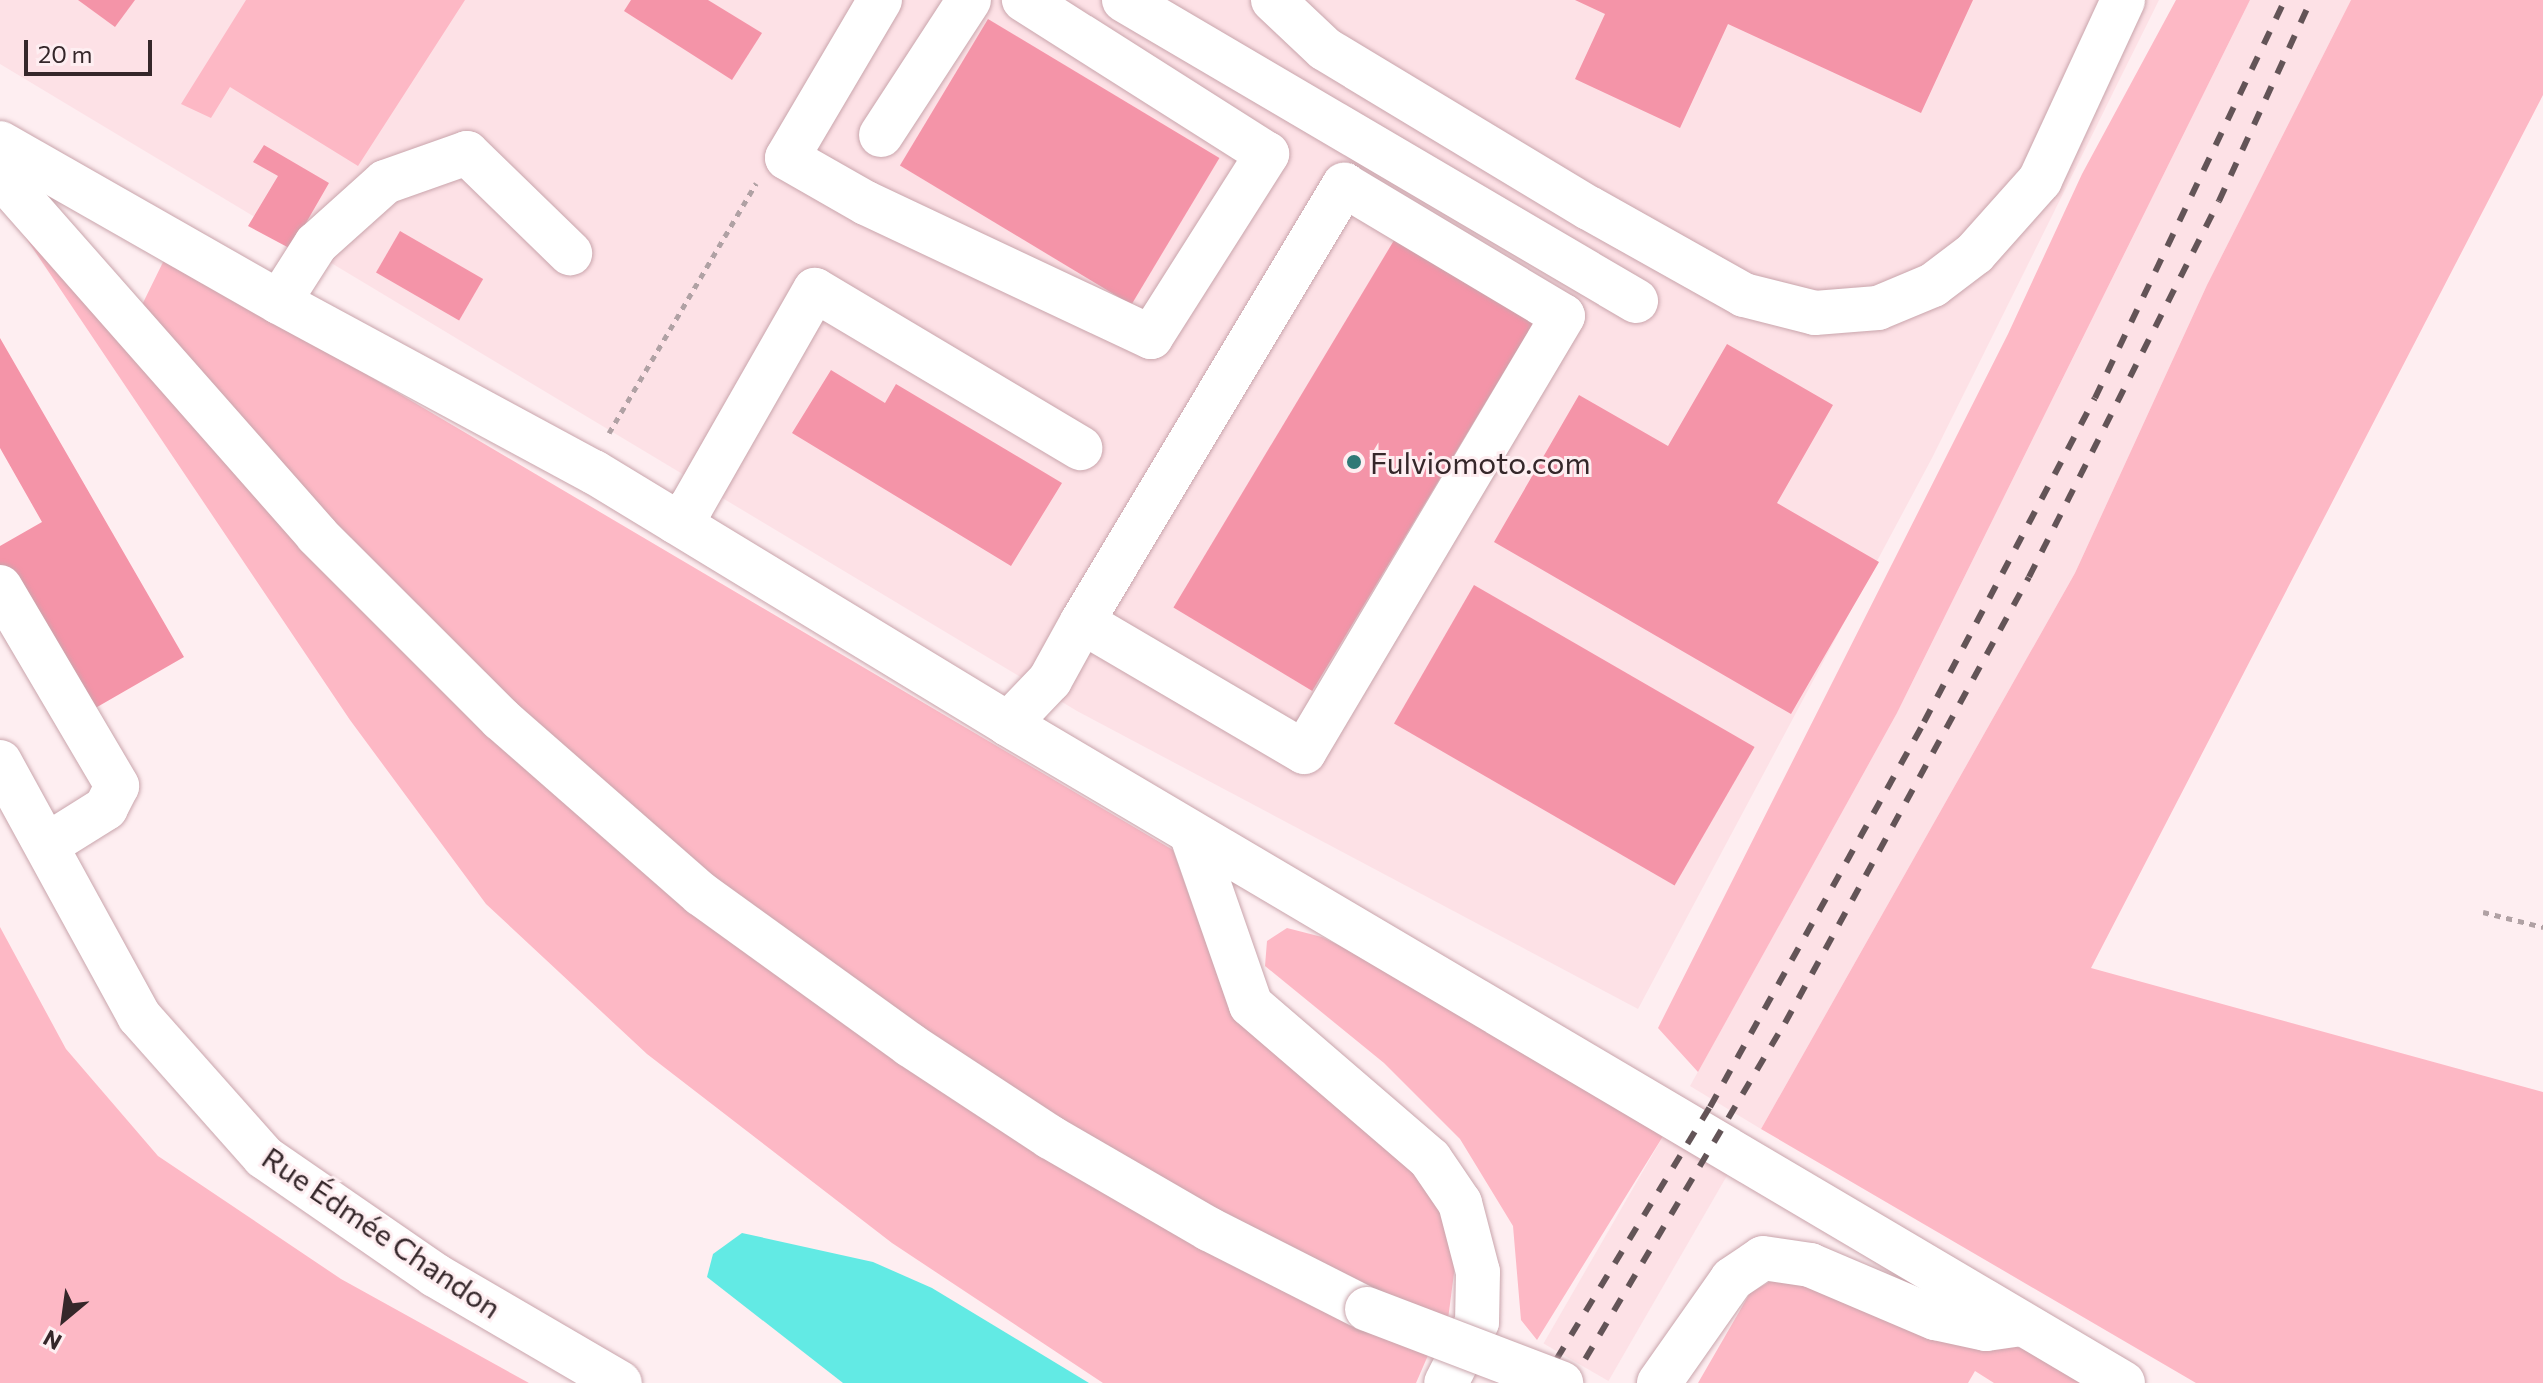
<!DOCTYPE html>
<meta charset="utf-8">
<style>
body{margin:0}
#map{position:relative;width:2543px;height:1383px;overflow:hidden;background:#feeef1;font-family:Commissioner,sans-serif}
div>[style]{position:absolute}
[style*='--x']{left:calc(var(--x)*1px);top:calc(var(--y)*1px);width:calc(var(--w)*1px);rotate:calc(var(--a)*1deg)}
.built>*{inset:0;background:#fde1e6;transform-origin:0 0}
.green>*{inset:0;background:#fdb8c5}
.water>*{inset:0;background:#62eae4}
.building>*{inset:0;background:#f494a8;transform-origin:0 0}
.path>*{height:5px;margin-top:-2.5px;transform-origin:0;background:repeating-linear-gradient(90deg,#b0a1a4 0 6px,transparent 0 12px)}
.roads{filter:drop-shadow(0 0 2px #c9a5ac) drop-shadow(0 0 2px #c9a5ac)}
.minor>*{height:44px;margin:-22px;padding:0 22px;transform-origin:22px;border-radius:22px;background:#fff}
.rail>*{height:6px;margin-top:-3px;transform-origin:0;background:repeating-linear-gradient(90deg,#635457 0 14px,transparent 0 28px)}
.bridges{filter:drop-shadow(0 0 2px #c9a5ac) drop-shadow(0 0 2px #c9a5ac)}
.minor-bridge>*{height:44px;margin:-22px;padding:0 22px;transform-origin:22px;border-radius:22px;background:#fff}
.dots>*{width:22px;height:22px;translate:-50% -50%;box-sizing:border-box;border:4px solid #feeef1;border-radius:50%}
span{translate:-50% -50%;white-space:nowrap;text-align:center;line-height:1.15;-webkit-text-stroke:6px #feeef1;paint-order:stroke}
.poi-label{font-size:30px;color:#35272a}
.left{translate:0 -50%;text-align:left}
.street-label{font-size:30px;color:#35272a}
.north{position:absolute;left:24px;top:1279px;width:80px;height:80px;-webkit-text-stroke:6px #feeef1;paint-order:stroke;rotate:209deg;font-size:22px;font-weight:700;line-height:32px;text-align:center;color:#35272a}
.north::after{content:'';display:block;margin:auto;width:28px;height:36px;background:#35272a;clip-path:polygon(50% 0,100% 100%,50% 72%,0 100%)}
.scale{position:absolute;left:24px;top:40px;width:128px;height:36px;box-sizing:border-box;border:4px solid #35272a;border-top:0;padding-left:10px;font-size:24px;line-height:28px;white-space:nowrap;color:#35272a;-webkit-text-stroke:6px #feeef1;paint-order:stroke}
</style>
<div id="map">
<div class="built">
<i style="clip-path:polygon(0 0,2159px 0,1932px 458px,1638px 1009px,1077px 711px,0 64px)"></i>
<i style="clip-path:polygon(2250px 0,2351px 0,2207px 285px,2075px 573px,1761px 1129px,1690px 1086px,1897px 713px)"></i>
<i style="left:1665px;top:1133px;width:75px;height:243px;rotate:30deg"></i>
</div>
<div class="green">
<i style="clip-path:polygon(246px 0,465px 0,358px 166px,230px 87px,211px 118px,181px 104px)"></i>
<i style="clip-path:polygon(2176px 0,2250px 0,1897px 713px,1698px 1072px,1658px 1028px,2008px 334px,2082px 174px)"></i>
<i style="clip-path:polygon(2351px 0,2543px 0,2543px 95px,2091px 968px,2543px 1092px,2543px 1383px,2196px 1383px,1761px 1129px,2075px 573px,2207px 285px)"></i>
<i style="clip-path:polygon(1px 201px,691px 905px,1429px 1353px,1416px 1383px,1103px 1383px,892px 1243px,647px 1054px,486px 904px,350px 720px)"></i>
<i style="clip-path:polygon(166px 256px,1173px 850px,1232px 1017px,1401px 1152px,1436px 1195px,1456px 1258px,1447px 1327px,1217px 1212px,1056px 1116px,930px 1038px,714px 880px,515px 704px,350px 542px,140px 309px)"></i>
<i style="clip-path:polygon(0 927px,66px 1049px,158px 1156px,341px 1279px,529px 1383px,0 1383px)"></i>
<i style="clip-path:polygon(1287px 928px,1322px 937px,1432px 991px,1665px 1133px,1537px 1340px,1521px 1320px,1513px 1226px,1460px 1139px,1384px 1063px,1265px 966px,1267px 941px)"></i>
<i style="clip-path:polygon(1778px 1277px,2030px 1351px,2097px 1383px,1994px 1383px,1975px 1371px,1968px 1383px,1698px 1383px,1750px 1293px)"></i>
</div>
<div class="water">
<i style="clip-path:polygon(742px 1233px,873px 1262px,932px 1288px,1089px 1383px,843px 1383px,707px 1277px,713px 1254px)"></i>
</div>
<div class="building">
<i style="clip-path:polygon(78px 0,135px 0,115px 27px)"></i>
<i style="clip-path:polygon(631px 0,708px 0,762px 33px,732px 80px,624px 11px)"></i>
<i style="clip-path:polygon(1575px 0,1973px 0,1921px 113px,1728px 24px,1680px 128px,1575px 79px,1605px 14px)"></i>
<i style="left:988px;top:19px;width:270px;height:171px;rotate:31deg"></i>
<i style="clip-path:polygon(264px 145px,329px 183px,291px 249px,248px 226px,278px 176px,253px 162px)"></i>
<i style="left:400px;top:231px;width:96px;height:48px;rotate:30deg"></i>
<i style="left:1399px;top:232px;width:162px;height:438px;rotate:31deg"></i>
<i style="clip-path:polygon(0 338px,184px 657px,85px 714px,0 566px,0 546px,42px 522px,0 448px)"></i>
<i style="clip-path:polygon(1727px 344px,1833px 405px,1777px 503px,1879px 562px,1791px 714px,1494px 542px,1579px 395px,1668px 446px)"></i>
<i style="clip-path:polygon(831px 370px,885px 403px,896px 384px,1062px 483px,1011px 566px,792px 433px)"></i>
<i style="left:1474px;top:585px;width:324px;height:160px;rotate:30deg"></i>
</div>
<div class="path">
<i style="--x:609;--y:433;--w:290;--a:-59.5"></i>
<i style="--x:2483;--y:912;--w:62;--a:14"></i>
</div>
<div class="roads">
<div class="minor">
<i style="--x:880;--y:0;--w:183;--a:120.5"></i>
<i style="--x:787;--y:158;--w:91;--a:29.7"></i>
<i style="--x:866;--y:203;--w:315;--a:25.2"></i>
<i style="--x:1151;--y:337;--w:217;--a:-57.6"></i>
<i style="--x:1267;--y:154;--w:288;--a:-147.6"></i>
<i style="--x:1124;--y:0;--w:594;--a:30.45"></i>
<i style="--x:1273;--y:0;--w:71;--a:43.3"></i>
<i style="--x:1325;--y:49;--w:308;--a:31.1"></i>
<i style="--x:1589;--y:208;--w:178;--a:29.3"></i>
<i style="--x:1744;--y:295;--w:73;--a:14.2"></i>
<i style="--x:1815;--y:313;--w:63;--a:-4.5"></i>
<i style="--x:1878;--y:308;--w:60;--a:-22.7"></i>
<i style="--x:1933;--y:285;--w:53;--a:-37.3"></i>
<i style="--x:1975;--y:253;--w:98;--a:-48.3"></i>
<i style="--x:2040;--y:180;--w:198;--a:-65.2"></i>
<i style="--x:881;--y:135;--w:161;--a:-56.9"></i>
<i style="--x:0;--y:143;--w:321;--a:29.7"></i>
<i style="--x:279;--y:302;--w:358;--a:28.4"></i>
<i style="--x:594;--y:472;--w:485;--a:31.3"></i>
<i style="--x:1008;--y:724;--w:1295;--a:30.58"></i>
<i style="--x:0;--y:175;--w:480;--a:48.6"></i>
<i style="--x:317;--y:535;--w:260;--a:45"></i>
<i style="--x:501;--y:719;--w:266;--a:41.2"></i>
<i style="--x:701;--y:894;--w:258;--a:35.8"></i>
<i style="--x:910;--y:1045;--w:168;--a:33.3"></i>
<i style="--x:1050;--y:1137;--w:184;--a:30.1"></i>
<i style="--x:1209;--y:1229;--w:177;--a:26.9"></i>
<i style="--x:279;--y:302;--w:69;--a:-57.5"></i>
<i style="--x:316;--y:244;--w:93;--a:-41.9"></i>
<i style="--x:385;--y:182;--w:87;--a:-19.5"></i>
<i style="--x:467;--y:153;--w:144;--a:44.2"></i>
<i style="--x:676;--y:522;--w:21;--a:-45"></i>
<i style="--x:691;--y:507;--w:250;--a:-60.3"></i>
<i style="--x:815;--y:290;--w:309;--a:30.8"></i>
<i style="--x:0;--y:587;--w:231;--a:59.5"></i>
<i style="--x:117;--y:786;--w:25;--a:117"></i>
<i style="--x:106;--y:808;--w:70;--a:147.9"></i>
<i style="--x:1008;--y:724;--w:61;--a:-46.3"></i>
<i style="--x:1050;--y:680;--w:66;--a:-61.1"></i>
<i style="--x:1082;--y:622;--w:510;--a:-59.06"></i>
<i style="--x:1344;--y:185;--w:255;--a:30.9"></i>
<i style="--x:1563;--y:316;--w:507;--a:120.71"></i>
<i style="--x:1304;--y:752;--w:257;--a:-149.6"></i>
<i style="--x:0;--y:762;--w:290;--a:61.3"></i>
<i style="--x:139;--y:1016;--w:188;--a:48.4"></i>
<i style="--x:264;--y:1157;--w:208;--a:34.6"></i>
<i style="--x:435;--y:1275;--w:214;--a:30.3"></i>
<i style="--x:1191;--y:833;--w:182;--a:70.8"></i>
<i style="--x:1251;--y:1005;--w:236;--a:40.7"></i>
<i style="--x:1430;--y:1159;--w:53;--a:55.7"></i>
<i style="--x:1460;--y:1203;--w:71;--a:75.4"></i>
<i style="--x:1478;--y:1272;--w:50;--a:91.1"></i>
<i style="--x:1477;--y:1322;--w:68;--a:116.9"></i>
<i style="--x:1659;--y:1383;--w:127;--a:-54.9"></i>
<i style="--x:1732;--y:1279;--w:37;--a:-34"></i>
<i style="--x:1763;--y:1258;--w:48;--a:8.5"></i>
<i style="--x:1810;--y:1265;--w:136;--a:23"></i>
<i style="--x:1935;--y:1318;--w:52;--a:12.2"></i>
<i style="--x:1986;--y:1329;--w:34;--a:-8"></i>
</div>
</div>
<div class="rail">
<i style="--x:1542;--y:1383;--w:323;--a:-58.7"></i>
<i style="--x:1710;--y:1107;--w:440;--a:-60.9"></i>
<i style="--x:1924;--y:722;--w:366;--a:-62.2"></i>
<i style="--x:2095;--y:398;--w:441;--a:-64.5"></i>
<i style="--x:1571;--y:1383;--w:419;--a:-59.3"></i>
<i style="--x:1785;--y:1023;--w:508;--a:-61.32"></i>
<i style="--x:2029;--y:577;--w:421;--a:-63.2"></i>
<i style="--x:2219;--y:201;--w:221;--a:-65.4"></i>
</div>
<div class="bridges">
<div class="minor-bridge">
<i style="--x:1367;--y:1309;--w:208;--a:20.9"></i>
</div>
</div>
<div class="dots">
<i style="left:1354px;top:462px;background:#307976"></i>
</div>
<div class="poi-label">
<span class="left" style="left:1370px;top:462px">Fulviomoto.com</span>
</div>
<div class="street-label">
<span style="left:382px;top:1232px;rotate:34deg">Rue Édmée Chandon</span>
</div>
<div class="north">N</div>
<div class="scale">20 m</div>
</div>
